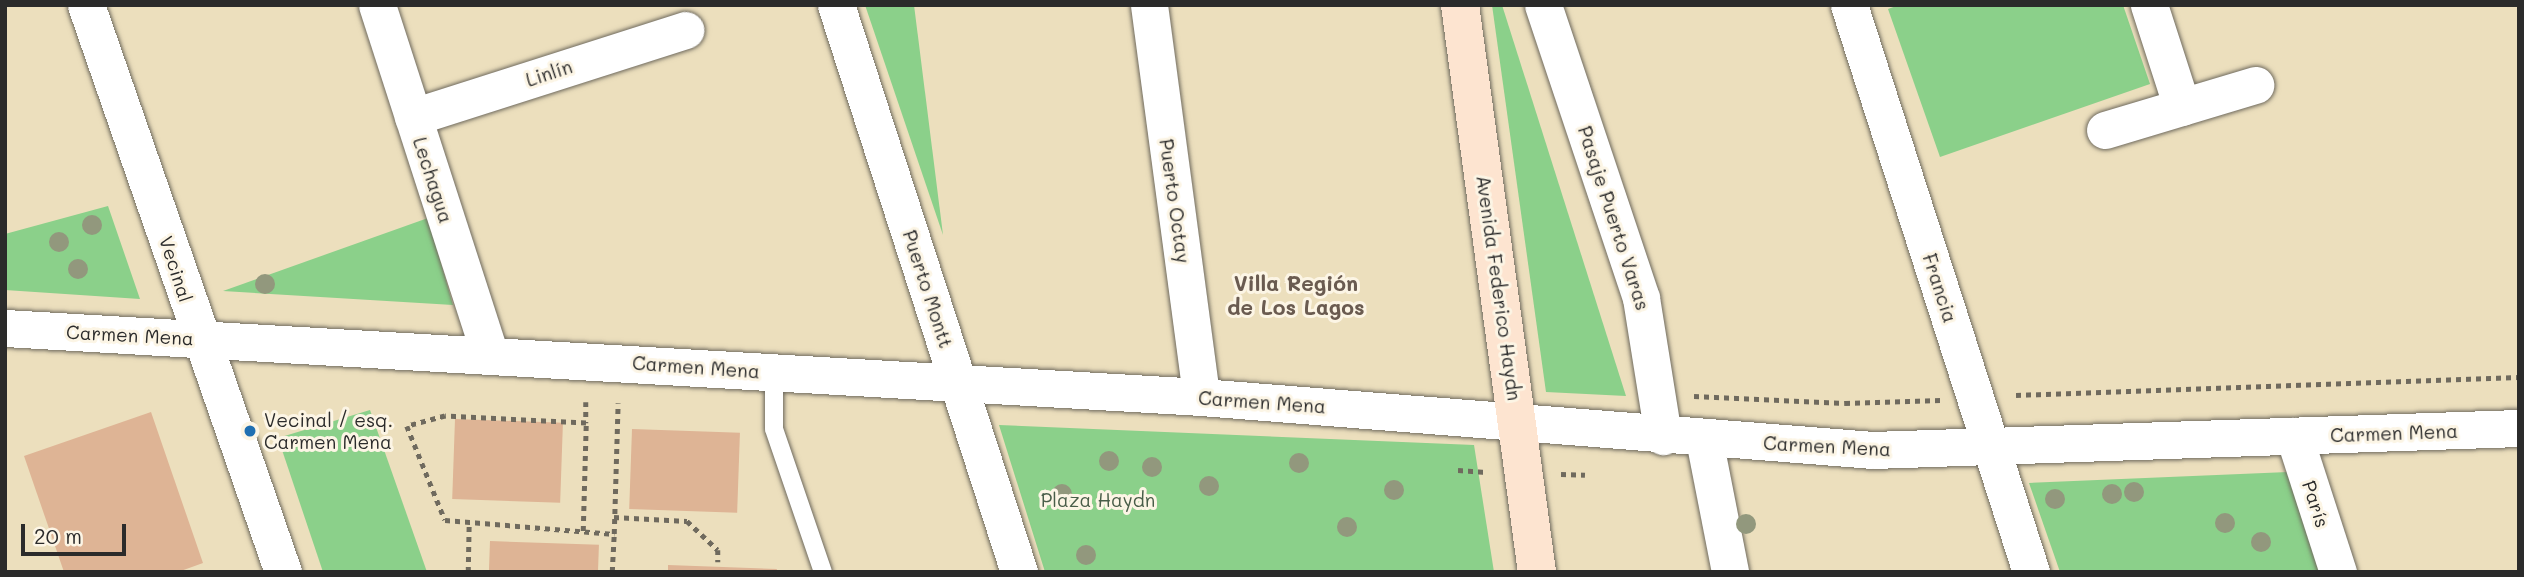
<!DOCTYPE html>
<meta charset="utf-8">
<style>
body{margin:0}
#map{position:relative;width:2524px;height:577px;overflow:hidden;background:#ecdfbd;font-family:Mali,sans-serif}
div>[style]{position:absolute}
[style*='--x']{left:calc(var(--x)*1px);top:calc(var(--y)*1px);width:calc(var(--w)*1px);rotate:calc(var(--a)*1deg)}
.green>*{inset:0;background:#8bd08a}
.building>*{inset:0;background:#deb495;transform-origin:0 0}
.path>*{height:4.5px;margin-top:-2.25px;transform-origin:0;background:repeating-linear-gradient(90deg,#6f6a5e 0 5px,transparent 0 10px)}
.roads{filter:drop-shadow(0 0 2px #6f6a5e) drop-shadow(0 0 2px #6f6a5e)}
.lane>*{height:18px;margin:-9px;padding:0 9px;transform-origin:9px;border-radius:9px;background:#fff}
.street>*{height:37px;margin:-18.5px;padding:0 18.5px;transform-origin:18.5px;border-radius:18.5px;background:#fff}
.secondary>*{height:38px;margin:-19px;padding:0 19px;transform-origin:19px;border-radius:19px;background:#fde4d0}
.trees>*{width:20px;height:20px;margin:-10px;border-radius:50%;background:#92987d}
.dots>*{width:19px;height:19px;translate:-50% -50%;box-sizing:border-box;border:4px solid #fcf5e5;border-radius:50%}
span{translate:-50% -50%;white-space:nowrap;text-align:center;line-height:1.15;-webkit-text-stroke:6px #fcf5e5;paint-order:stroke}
.street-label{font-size:19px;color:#2b2b2b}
.poi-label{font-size:19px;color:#2b2b2b}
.left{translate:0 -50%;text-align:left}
.park-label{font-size:19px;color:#485d48}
.neighbourhood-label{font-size:21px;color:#6a5b50;font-weight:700}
.frame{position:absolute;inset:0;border:7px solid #2b2b2b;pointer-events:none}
.scale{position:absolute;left:21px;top:524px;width:105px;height:32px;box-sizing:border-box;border:4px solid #2b2b2b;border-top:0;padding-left:9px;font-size:21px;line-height:24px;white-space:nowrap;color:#2b2b2b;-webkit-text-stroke:5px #fcf5e5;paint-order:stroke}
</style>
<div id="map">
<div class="green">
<i style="clip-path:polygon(865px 5px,914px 5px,943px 235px)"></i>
<i style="clip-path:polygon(1492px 5px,1502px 5px,1626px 396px,1546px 392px)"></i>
<i style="clip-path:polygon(1899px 5px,2123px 5px,2150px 84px,1940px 157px,1888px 9px)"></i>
<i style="clip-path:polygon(108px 206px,140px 299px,5px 290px,5px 234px)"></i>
<i style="clip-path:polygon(428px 218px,453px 305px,223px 291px)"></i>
<i style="clip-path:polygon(370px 410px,427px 572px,323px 572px,278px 438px)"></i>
<i style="clip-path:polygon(999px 425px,1474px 445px,1494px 572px,1045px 572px)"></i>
<i style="clip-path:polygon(2289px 472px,2321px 572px,2060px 572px,2029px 483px)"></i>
</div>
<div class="building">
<i style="clip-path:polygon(151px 412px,203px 563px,178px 572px,64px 572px,24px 456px)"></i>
<i style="left:455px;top:419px;width:108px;height:80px;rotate:2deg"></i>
<i style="left:632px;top:429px;width:108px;height:80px;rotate:2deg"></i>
<i style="left:490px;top:541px;width:109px;height:31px;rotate:2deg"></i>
<i style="clip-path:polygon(668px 565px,777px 569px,776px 572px,668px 572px)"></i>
</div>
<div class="path">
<i style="--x:2016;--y:395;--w:503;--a:-2.05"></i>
<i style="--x:1694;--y:396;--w:151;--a:2.7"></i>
<i style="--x:1845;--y:403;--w:96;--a:-1.8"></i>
<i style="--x:586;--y:402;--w:21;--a:90"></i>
<i style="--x:1458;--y:470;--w:28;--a:4"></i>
<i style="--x:1561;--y:474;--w:24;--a:2"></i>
<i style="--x:614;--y:517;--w:73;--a:3.1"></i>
<i style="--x:687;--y:521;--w:42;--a:43.1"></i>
<i style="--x:718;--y:550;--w:12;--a:90"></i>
<i style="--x:583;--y:531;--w:108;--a:-88.4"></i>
<i style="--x:586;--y:423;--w:141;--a:-177.2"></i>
<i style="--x:445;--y:416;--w:39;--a:165"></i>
<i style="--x:407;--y:426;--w:101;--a:68"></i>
<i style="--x:445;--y:520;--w:170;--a:4.7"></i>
<i style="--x:614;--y:534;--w:131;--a:-88.3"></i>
<i style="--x:468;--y:572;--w:50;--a:-88.9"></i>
<i style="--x:612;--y:572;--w:38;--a:-87"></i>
</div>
<div class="roads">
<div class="lane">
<i style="--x:774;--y:371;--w:58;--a:90"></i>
<i style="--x:774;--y:429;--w:151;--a:71.1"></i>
</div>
<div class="street">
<i style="--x:86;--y:5;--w:600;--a:70.84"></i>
<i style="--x:377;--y:5;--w:367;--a:72.1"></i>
<i style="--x:836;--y:5;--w:596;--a:72.11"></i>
<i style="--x:1149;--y:5;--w:395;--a:82.4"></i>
<i style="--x:1543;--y:5;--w:309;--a:71.5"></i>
<i style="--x:1641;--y:298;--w:140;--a:80.9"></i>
<i style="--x:1849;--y:5;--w:595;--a:72.2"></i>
<i style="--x:2149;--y:5;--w:107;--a:72.1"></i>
<i style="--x:413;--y:117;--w:286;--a:-17.7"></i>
<i style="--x:2105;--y:130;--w:157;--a:-16.7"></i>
<i style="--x:5;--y:328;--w:1198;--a:3.3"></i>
<i style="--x:1201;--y:397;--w:674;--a:4.51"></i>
<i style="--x:1873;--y:450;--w:646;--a:-1.95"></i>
<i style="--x:2294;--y:436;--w:143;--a:72.1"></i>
<i style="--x:1704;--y:439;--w:136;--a:78.9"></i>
</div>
<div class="secondary">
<i style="--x:1460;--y:5;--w:572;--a:82.27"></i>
</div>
</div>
<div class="trees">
<i style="left:92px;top:225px"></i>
<i style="left:59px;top:242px"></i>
<i style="left:78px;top:269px"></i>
<i style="left:265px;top:284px"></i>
<i style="left:1109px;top:461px"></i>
<i style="left:1299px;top:463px"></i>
<i style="left:1152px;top:467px"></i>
<i style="left:1209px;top:486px"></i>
<i style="left:1394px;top:490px"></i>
<i style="left:2134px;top:492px"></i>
<i style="left:1062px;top:494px"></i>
<i style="left:2112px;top:494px"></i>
<i style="left:2055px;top:499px"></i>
<i style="left:2225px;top:523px"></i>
<i style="left:1746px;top:524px"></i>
<i style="left:1347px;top:527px"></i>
<i style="left:2261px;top:542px"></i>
<i style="left:1086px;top:555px"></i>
</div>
<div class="dots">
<i style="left:250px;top:431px;background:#1f6fb2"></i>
</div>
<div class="street-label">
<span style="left:549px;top:73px;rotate:-18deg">Linlín</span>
<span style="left:433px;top:180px;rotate:72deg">Lechagua</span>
<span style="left:1175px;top:201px;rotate:82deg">Puerto Octay</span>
<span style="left:1614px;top:218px;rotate:72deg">Pasaje Puerto Varas</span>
<span style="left:176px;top:269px;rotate:72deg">Vecinal</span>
<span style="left:1499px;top:288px;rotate:82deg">Avenida Federico Haydn</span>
<span style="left:1940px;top:288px;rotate:72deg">Francia</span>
<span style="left:928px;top:289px;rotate:72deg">Puerto Montt</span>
<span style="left:130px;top:335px;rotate:3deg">Carmen Mena</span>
<span style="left:696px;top:367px;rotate:4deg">Carmen Mena</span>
<span style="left:1262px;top:402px;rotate:4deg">Carmen Mena</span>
<span style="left:2394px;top:433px;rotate:-2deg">Carmen Mena</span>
<span style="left:1827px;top:446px;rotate:3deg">Carmen Mena</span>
<span style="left:2316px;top:504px;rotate:72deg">París</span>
</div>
<div class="poi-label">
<span class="left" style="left:264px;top:431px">Vecinal / esq.<br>Carmen Mena</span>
</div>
<div class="park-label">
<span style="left:1098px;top:500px">Plaza Haydn</span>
</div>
<div class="neighbourhood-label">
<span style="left:1296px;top:295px">Villa Región<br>de Los Lagos</span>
</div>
<div class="frame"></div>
<div class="scale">20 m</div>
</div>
